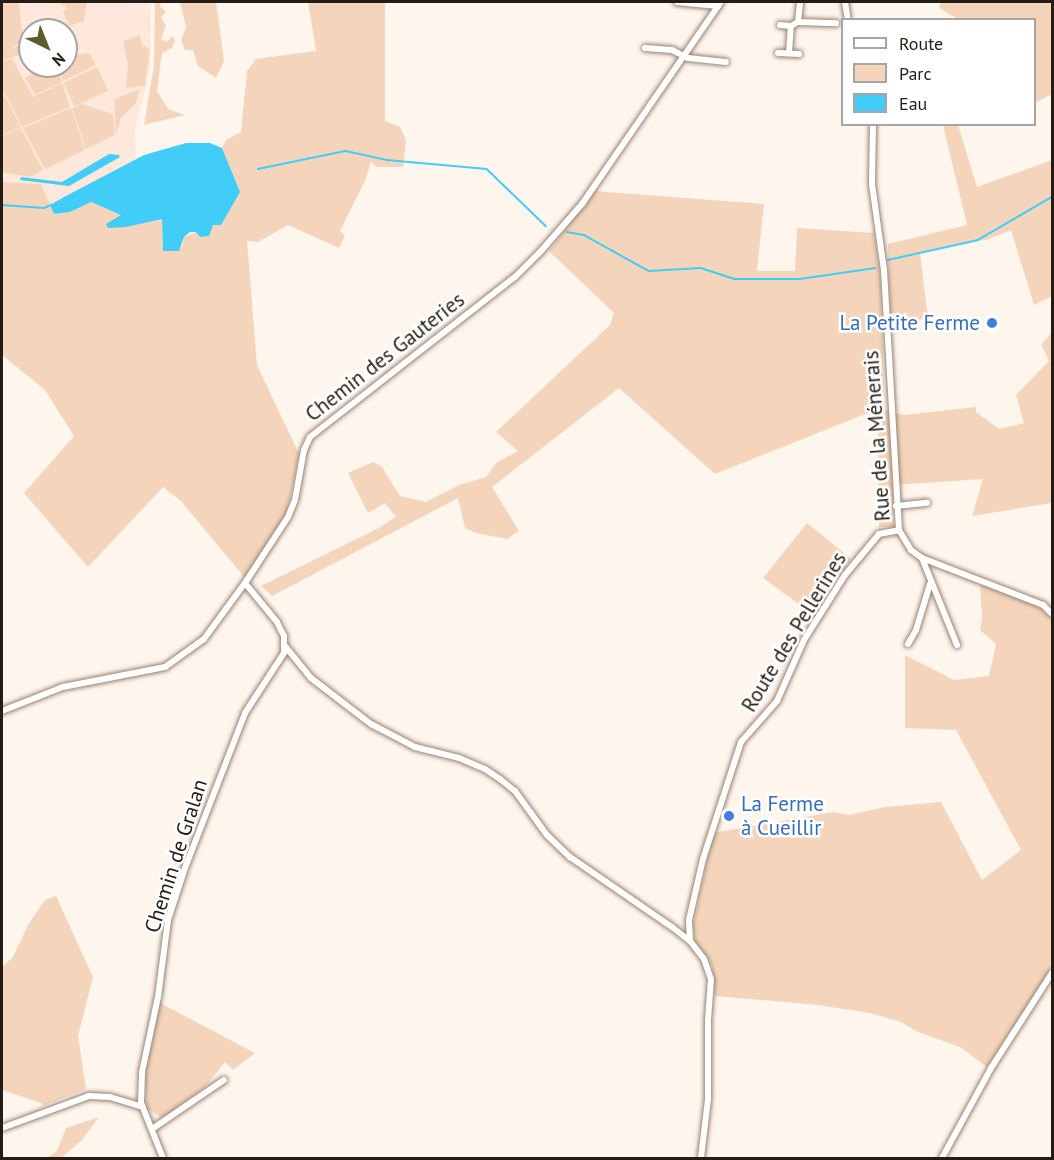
<!DOCTYPE html>
<meta charset="utf-8">
<style>
body{margin:0}
#map{position:relative;width:1054px;height:1160px;overflow:hidden;background:#fef5ed;font-family:"PT Sans",sans-serif}
div>[style]{position:absolute}
[style*='--x']{left:calc(var(--x)*1px);top:calc(var(--y)*1px);width:calc(var(--w)*1px);rotate:calc(var(--a)*1deg)}
.commercial>*{inset:0;background:#fee8db}
.green>*{inset:0;background:#f4d5bb;transform-origin:0 0}
.water>*{inset:0;background:#41cdf7}
.stream>*{height:1.5px;margin:-0.75px;padding:0 0.75px;transform-origin:0.75px;border-radius:0.75px;background:#41cdf7}
.roads{filter:drop-shadow(0 0 2px #988372) drop-shadow(0 0 2px #988372)}
.street>*{height:6px;margin:-3px;padding:0 3px;transform-origin:3px;border-radius:3px;background:#fff}
.dots>*{width:16px;height:16px;translate:-50% -50%;box-sizing:border-box;border:3px solid #fff;border-radius:50%}
span{translate:-50% -50%;white-space:nowrap;text-align:center;line-height:1.15;-webkit-text-stroke:5px #fff;paint-order:stroke}
.shop-label{font-size:21px;color:#366cbe}
.right{translate:-100% -50%;text-align:right}
.left{translate:0 -50%;text-align:left}
.street-label{font-size:21px;color:#241c15}
.frame{position:absolute;inset:0;border:3px solid #241c15;pointer-events:none}
.legend{position:absolute;left:841px;top:18px;width:195px;height:108px;box-sizing:border-box;background:#fff;border:2px solid #a7a4a1;margin:0;padding:8px 10px;list-style:none;font-size:18px;color:#241c15}
.legend li{display:flex;align-items:center;gap:12px;height:30px}
.legend b{width:30px;border:2px solid #a7a4a1}
.north{position:absolute;left:18px;top:18px;width:60px;height:60px;box-sizing:border-box;background:#fff;border:2px solid #a7a4a1;border-radius:50%;rotate:137deg;font-size:16px;font-weight:700;line-height:24px;text-align:center;color:#241c15}
.north::after{content:'';display:block;margin:auto;width:21px;height:27px;background:#5e5d2a;clip-path:polygon(50% 0,100% 100%,50% 72%,0 100%)}
</style>
<div id="map">
<div class="commercial">
<i style="clip-path:polygon(evenodd,19px 2px,151px 4px,150px 68px,135px 129px,136px 159px,50px 205px,41px 184px,2px 182px,2px 52px,23px 41px,19px 2px,30px 30px,66px 30px,66px 66px,30px 66px,30px 30px)"></i>
</div>
<div class="green">
<i style="clip-path:polygon(2px 2px,19px 2px,23px 41px,7px 50px,24px 44px,25px 53px,2px 61px)"></i>
<i style="clip-path:polygon(60px 2px,87px 2px,84px 21px,69px 26px,63px 11px,67px 9px,65px 5px,62px 6px)"></i>
<i style="clip-path:polygon(155px 2px,161px 2px,160px 7px,166px 11px,161px 18px,166px 26px,161px 39px,166px 42px,173px 36px,175px 41px,172px 48px,162px 53px,157px 91px,168px 109px,185px 115px,144px 125px,154px 65px)"></i>
<i style="clip-path:polygon(180px 2px,216px 2px,224px 61px,216px 78px,198px 66px,193px 50px,185px 50px,181px 41px,186px 27px)"></i>
<i style="clip-path:polygon(308px 2px,385px 2px,385px 121px,400px 127px,406px 140px,403px 167px,377px 167px,371px 162px,365px 181px,340px 231px,345px 236px,339px 248px,288px 225px,258px 242px,247px 241px,257px 365px,299px 454px,287px 513px,245px 578px,181px 501px,163px 487px,88px 567px,24px 493px,74px 436px,45px 390px,2px 355px,2px 182px,41px 184px,54px 214px,70px 212px,91px 202px,122px 215px,126px 227px,162px 218px,163px 251px,182px 247px,184px 237px,196px 232px,226px 163px,222px 148px,226px 140px,241px 132px,247px 71px,256px 59px,316px 51px)"></i>
<i style="clip-path:polygon(941px 2px,1052px 2px,1052px 94px,1035px 103px,1034px 20px,958px 19px,939px 8px)"></i>
<i style="clip-path:polygon(140px 35px,142px 45px,150px 49px,145px 86px,126px 88px,128px 64px,123px 41px)"></i>
<i style="clip-path:polygon(85px 53px,90px 54px,96px 65px,63px 81px,58px 66px,66px 66px,66px 58px)"></i>
<i style="clip-path:polygon(12px 59px,33px 97px,62px 83px,70px 107px,22px 127px,2px 88px,2px 62px)"></i>
<i style="clip-path:polygon(45px 66px,56px 66px,62px 82px,35px 95px,25px 78px)"></i>
<i style="left:97px;top:67px;width:26px;height:37px;rotate:65deg"></i>
<i style="clip-path:polygon(140px 89px,136px 103px,121px 118px,116px 135px,114px 99px)"></i>
<i style="clip-path:polygon(2px 91px,21px 127px,2px 135px)"></i>
<i style="clip-path:polygon(82px 104px,113px 114px,115px 135px,86px 149px,72px 108px)"></i>
<i style="clip-path:polygon(71px 108px,85px 150px,45px 169px,23px 128px)"></i>
<i style="clip-path:polygon(943px 125px,958px 125px,977px 187px,1052px 160px,1052px 296px,1034px 305px,1011px 230px,989px 239px,920px 253px,928px 319px,890px 321px,888px 244px,967px 225px)"></i>
<i style="clip-path:polygon(21px 128px,43px 170px,30px 177px,2px 172px,2px 136px)"></i>
<i style="clip-path:polygon(594px 191px,764px 204px,757px 271px,795px 271px,797px 228px,874px 233px,880px 274px,885px 410px,904px 415px,976px 407px,976px 412px,999px 429px,1024px 423px,1016px 395px,1049px 361px,1041px 344px,1052px 333px,1052px 503px,972px 516px,983px 479px,893px 485px,893px 527px,879px 527px,878px 409px,715px 474px,619px 388px,492px 487px,519px 531px,507px 539px,476px 533px,465px 528px,458px 498px,272px 596px,261px 586px,377px 529px,396px 517px,385px 503px,368px 513px,348px 473px,373px 462px,382px 467px,400px 496px,426px 502px,459px 485px,486px 477px,496px 463px,518px 451px,496px 432px,610px 325px,614px 313px,549px 251px)"></i>
<i style="clip-path:polygon(807px 523px,851px 559px,815px 616px,763px 578px)"></i>
<i style="clip-path:polygon(980px 584px,1039px 607px,1052px 618px,1052px 967px,987px 1067px,960px 1047px,918px 1032px,901px 1022px,870px 1013px,818px 1005px,715px 996px,712px 965px,696px 943px,693px 927px,713px 833px,833px 812px,849px 815px,885px 807px,941px 802px,982px 880px,1021px 850px,956px 730px,905px 728px,905px 655px,954px 680px,989px 676px,996px 644px,980px 630px,982px 618px)"></i>
<i style="clip-path:polygon(56px 896px,93px 977px,78px 1036px,86px 1089px,43px 1106px,41px 1103px,2px 1090px,2px 967px,13px 957px,29px 923px,45px 900px)"></i>
<i style="clip-path:polygon(160px 1003px,255px 1053px,233px 1070px,225px 1062px,206px 1086px,163px 1118px,147px 1109px,145px 1075px)"></i>
<i style="clip-path:polygon(99px 1117px,82px 1140px,61px 1158px,46px 1158px,57px 1151px,66px 1128px)"></i>
</div>
<div class="water">
<i style="clip-path:polygon(186px 143px,210px 143px,222px 148px,240px 192px,221px 225px,213px 225px,209px 236px,200px 237px,196px 232px,190px 232px,184px 237px,179px 251px,163px 251px,162px 219px,126px 227px,108px 228px,106px 224px,121px 215px,91px 202px,70px 212px,54px 214px,50px 205px,64px 197px,144px 155px)"></i>
<i style="clip-path:polygon(109px 154px,119px 155px,120px 157px,69px 186px,20px 180px,21px 177px,62px 182px)"></i>
</div>
<div class="stream">
<i style="--x:258;--y:169;--w:90;--a:-11.6"></i>
<i style="--x:346;--y:151;--w:42;--a:12.4"></i>
<i style="--x:387;--y:160;--w:100;--a:5.1"></i>
<i style="--x:487;--y:169;--w:82;--a:44"></i>
<i style="--x:2;--y:205;--w:42;--a:4.1"></i>
<i style="--x:44;--y:208;--w:8;--a:-23"></i>
<i style="--x:567;--y:232;--w:17;--a:10"></i>
<i style="--x:584;--y:235;--w:74;--a:29"></i>
<i style="--x:649;--y:271;--w:52;--a:-3.3"></i>
<i style="--x:701;--y:268;--w:35;--a:18"></i>
<i style="--x:734;--y:279;--w:66;--a:0"></i>
<i style="--x:800;--y:279;--w:76;--a:-8.3"></i>
<i style="--x:888;--y:260;--w:92;--a:-12.5"></i>
<i style="--x:978;--y:240;--w:86;--a:-30.2"></i>
</div>
<div class="roads">
<div class="street">
<i style="--x:677;--y:2;--w:41;--a:5.6"></i>
<i style="--x:845;--y:2;--w:18;--a:81"></i>
<i style="--x:798;--y:22;--w:38;--a:2"></i>
<i style="--x:780;--y:25;--w:11;--a:5"></i>
<i style="--x:645;--y:48;--w:27;--a:4"></i>
<i style="--x:672;--y:50;--w:18;--a:27"></i>
<i style="--x:688;--y:58;--w:38;--a:6"></i>
<i style="--x:778;--y:53;--w:21;--a:3"></i>
<i style="--x:789;--y:53;--w:27;--a:-86"></i>
<i style="--x:791;--y:26;--w:8;--a:-30"></i>
<i style="--x:798;--y:22;--w:20;--a:-84"></i>
<i style="--x:873;--y:124;--w:60;--a:91"></i>
<i style="--x:872;--y:184;--w:87;--a:82.1"></i>
<i style="--x:884;--y:270;--w:260;--a:86.7"></i>
<i style="--x:899;--y:530;--w:23;--a:59"></i>
<i style="--x:911;--y:550;--w:14;--a:36"></i>
<i style="--x:922;--y:558;--w:130;--a:21.2"></i>
<i style="--x:1043;--y:605;--w:13;--a:45"></i>
<i style="--x:896;--y:506;--w:31;--a:-6"></i>
<i style="--x:922;--y:558;--w:94;--a:68.1"></i>
<i style="--x:908;--y:644;--w:16;--a:-60"></i>
<i style="--x:916;--y:630;--w:48;--a:-73.1"></i>
<i style="--x:285;--y:646;--w:41;--a:50.9"></i>
<i style="--x:311;--y:678;--w:76;--a:37.5"></i>
<i style="--x:371;--y:724;--w:50;--a:27.6"></i>
<i style="--x:415;--y:747;--w:45;--a:14"></i>
<i style="--x:459;--y:758;--w:28;--a:23"></i>
<i style="--x:485;--y:769;--w:18;--a:34"></i>
<i style="--x:500;--y:779;--w:19;--a:39"></i>
<i style="--x:515;--y:791;--w:54;--a:54"></i>
<i style="--x:547;--y:835;--w:32;--a:44"></i>
<i style="--x:570;--y:857;--w:124;--a:34.5"></i>
<i style="--x:672;--y:927;--w:23;--a:38"></i>
<i style="--x:690;--y:941;--w:23;--a:52"></i>
<i style="--x:704;--y:959;--w:21;--a:71"></i>
<i style="--x:711;--y:979;--w:41;--a:94.2"></i>
<i style="--x:708;--y:1020;--w:79;--a:90"></i>
<i style="--x:708;--y:1099;--w:59;--a:96.8"></i>
<i style="--x:2;--y:711;--w:66;--a:-21.5"></i>
<i style="--x:63;--y:687;--w:104;--a:-11.1"></i>
<i style="--x:165;--y:667;--w:48;--a:-35.7"></i>
<i style="--x:204;--y:639;--w:69;--a:-53.8"></i>
<i style="--x:245;--y:583;--w:79;--a:-56.9"></i>
<i style="--x:288;--y:517;--w:18;--a:-68"></i>
<i style="--x:295;--y:500;--w:51;--a:-79.8"></i>
<i style="--x:304;--y:450;--w:14;--a:-65"></i>
<i style="--x:310;--y:437;--w:260;--a:-38"></i>
<i style="--x:515;--y:277;--w:37;--a:-45"></i>
<i style="--x:541;--y:251;--w:62;--a:-48.9"></i>
<i style="--x:582;--y:204;--w:245;--a:-55.5"></i>
<i style="--x:690;--y:941;--w:21;--a:-93"></i>
<i style="--x:689;--y:920;--w:63;--a:-77.1"></i>
<i style="--x:703;--y:859;--w:123;--a:-72"></i>
<i style="--x:741;--y:742;--w:55;--a:-48.7"></i>
<i style="--x:777;--y:701;--w:67;--a:-66.1"></i>
<i style="--x:804;--y:640;--w:77;--a:-57.8"></i>
<i style="--x:845;--y:575;--w:53;--a:-50.3"></i>
<i style="--x:879;--y:534;--w:20;--a:-11"></i>
<i style="--x:2;--y:1128;--w:93;--a:-20.2"></i>
<i style="--x:89;--y:1096;--w:21;--a:3"></i>
<i style="--x:110;--y:1097;--w:34;--a:17"></i>
<i style="--x:152;--y:1129;--w:87;--a:-34.2"></i>
<i style="--x:163;--y:1158;--w:59;--a:-111.8"></i>
<i style="--x:141;--y:1103;--w:31;--a:-88"></i>
<i style="--x:142;--y:1072;--w:77;--a:-78"></i>
<i style="--x:158;--y:997;--w:78;--a:-82.6"></i>
<i style="--x:168;--y:920;--w:55;--a:-71.9"></i>
<i style="--x:185;--y:868;--w:166;--a:-68.8"></i>
<i style="--x:245;--y:713;--w:72;--a:-57"></i>
<i style="--x:284;--y:653;--w:17;--a:-90"></i>
<i style="--x:284;--y:636;--w:16;--a:-117"></i>
<i style="--x:277;--y:622;--w:50;--a:-129.4"></i>
<i style="--x:942;--y:1158;--w:102;--a:-61.4"></i>
<i style="--x:991;--y:1068;--w:113;--a:-57.3"></i>
</div>
</div>
<div class="dots">
<i style="left:992px;top:323px;background:#3f7fe0"></i>
<i style="left:729px;top:816px;background:#3f7fe0"></i>
</div>
<div class="shop-label">
<span class="right" style="left:980px;top:323px">La Petite Ferme</span>
<span class="left" style="left:741px;top:816px">La Ferme<br>à Cueillir</span>
</div>
<div class="street-label">
<span style="left:385px;top:357px;rotate:-38deg">Chemin des Gauteries</span>
<span style="left:877px;top:436px;rotate:-94deg">Rue de la Ménerais</span>
<span style="left:794px;top:632px;rotate:-59deg">Route des Pellerines</span>
<span style="left:176px;top:856px;rotate:-72deg">Chemin de Gralan</span>
</div>
<div class="frame"></div>
<ul class="legend">
<li><b style="height:8px;background:#fff"></b>Route</li>
<li><b style="height:16px;background:#f4d5bb"></b>Parc</li>
<li><b style="height:16px;background:#41cdf7"></b>Eau</li>
</ul>
<div class="north">N</div>
</div>
